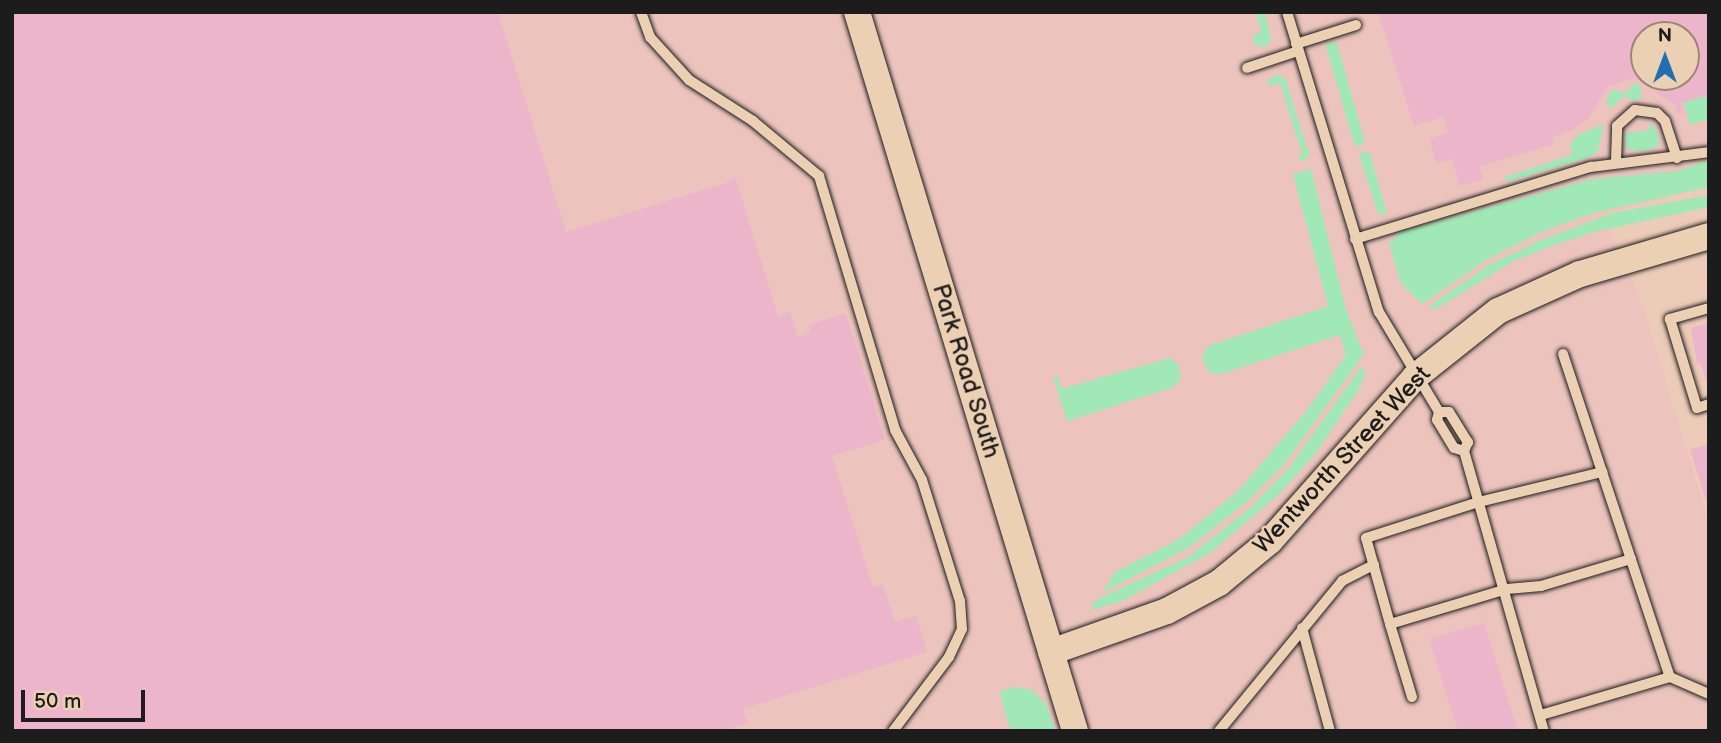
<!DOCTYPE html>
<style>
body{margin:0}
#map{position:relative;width:1721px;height:743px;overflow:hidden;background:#eccbb8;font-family:"Balsamiq Sans",sans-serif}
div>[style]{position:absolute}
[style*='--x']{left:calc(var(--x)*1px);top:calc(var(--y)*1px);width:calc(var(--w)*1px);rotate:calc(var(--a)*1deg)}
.built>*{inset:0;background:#ecc4bd}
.green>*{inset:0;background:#a0e8b6;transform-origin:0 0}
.building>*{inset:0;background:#edb5ca}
.roads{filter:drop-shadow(0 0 2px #1c1c1c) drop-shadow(0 0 2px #1c1c1c)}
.lane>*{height:10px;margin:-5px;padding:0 5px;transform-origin:5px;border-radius:5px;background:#ecd0b3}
.secondary>*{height:26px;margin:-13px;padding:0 13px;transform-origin:13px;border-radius:13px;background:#ecd0b3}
span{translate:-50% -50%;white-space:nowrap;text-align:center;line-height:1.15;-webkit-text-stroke:5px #ecd0b3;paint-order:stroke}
.street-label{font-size:24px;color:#1c1c1c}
.frame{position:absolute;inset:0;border:14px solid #1c1c1c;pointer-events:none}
.north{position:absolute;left:1630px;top:21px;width:70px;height:70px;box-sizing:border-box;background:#ecd0b3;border:2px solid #987;border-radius:50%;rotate:0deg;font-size:19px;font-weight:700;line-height:28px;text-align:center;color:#1c1c1c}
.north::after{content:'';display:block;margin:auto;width:24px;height:32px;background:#1f6fb2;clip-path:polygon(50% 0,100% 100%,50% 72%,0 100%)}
.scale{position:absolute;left:21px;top:690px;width:124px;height:32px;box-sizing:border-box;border:4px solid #1c1c1c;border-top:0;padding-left:9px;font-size:21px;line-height:24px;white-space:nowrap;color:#1c1c1c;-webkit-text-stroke:5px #ecd0b3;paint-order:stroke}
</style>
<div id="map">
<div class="built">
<i style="clip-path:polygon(evenodd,12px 12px,1709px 12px,1709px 186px,1603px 214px,1641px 300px,1709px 523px,1709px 731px,12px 731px,12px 12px,1644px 35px,1686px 35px,1686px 77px,1644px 77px,1644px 35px)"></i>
</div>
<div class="green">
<i style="clip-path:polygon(1256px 12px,1265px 12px,1271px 40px,1267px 46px,1257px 47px,1252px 36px,1261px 32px)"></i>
<i style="left:1336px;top:41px;width:106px;height:11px;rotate:74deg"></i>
<i style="clip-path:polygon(1277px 75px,1285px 78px,1310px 157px,1297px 162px,1302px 153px,1280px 83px,1269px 86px,1268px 79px)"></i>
<i style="clip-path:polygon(1636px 83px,1641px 86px,1641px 98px,1634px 101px,1623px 96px,1613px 108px,1606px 104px,1611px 90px,1625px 93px)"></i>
<i style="clip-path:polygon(1709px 95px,1709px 119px,1690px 125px,1683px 102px)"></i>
<i style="clip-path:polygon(1652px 123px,1659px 137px,1658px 146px,1645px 151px,1627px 149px,1624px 133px,1646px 131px)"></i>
<i style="clip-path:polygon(1604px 124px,1598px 151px,1590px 157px,1506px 182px,1505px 177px,1572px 155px,1570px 144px,1578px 135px)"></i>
<i style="clip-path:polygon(1369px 151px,1387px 214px,1378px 214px,1359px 154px)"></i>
<i style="clip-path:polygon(1709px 160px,1709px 187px,1593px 213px,1539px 233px,1486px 260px,1422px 304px,1400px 282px,1389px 243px,1400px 232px,1592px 179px,1677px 171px)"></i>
<i style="clip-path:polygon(1311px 169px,1346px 310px,1364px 354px,1286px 462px,1248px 501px,1190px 547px,1102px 593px,1115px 572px,1179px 539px,1238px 491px,1307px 410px,1346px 355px,1340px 335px,1221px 374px,1208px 372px,1202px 357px,1208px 346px,1328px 306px,1293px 174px)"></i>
<i style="clip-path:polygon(1709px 195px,1709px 207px,1598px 231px,1551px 246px,1512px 262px,1436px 309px,1428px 307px,1489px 265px,1541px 240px,1613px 213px)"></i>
<i style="clip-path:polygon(1170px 358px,1179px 365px,1181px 378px,1174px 387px,1067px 421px,1053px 377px,1058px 376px,1061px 389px)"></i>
<i style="clip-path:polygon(1361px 367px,1366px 373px,1359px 389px,1316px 453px,1278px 495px,1210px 553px,1122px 601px,1091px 610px,1094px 601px,1188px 557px,1249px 509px,1289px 468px)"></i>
<i style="clip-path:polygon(1012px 687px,1032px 690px,1046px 704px,1056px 731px,1011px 731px,999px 692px)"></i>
</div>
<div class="building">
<i style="clip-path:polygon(12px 12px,498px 12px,566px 232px,726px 183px,735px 176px,778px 316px,790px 312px,798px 337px,811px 333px,809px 325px,846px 313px,885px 440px,832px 456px,873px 587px,883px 584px,895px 622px,916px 615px,927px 652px,743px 709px,748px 723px,722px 731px,12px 731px)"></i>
<i style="clip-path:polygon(evenodd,1378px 12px,1709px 12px,1709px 95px,1681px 103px,1684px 113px,1677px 114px,1675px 105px,1634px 78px,1608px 87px,1588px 119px,1573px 130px,1552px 137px,1554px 144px,1479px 167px,1483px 179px,1460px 186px,1452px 159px,1436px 163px,1429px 139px,1448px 133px,1443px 117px,1414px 126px,1378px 12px,1644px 35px,1686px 35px,1686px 77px,1644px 77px,1644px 35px)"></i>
<i style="clip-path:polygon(1709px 323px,1709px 382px,1707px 383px,1701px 363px,1697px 364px,1691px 328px)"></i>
<i style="clip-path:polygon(1709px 444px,1709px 506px,1708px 507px,1690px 449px)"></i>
<i style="clip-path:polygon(1484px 623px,1518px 731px,1458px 731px,1429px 639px)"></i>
</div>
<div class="roads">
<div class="lane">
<i style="--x:641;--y:12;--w:27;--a:70"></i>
<i style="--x:650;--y:37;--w:58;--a:47.8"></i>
<i style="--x:689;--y:80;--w:76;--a:32.6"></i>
<i style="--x:753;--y:121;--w:86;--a:39.8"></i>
<i style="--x:819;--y:176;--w:265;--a:73.3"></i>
<i style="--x:895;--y:430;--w:57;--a:61.6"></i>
<i style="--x:922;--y:480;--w:127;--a:72.6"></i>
<i style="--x:960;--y:601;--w:28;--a:86"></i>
<i style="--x:962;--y:629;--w:31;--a:115"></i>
<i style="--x:949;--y:657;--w:93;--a:127.1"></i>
<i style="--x:1287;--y:12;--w:314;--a:73"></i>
<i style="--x:1379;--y:312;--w:117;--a:59"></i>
<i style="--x:1296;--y:44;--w:63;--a:-17.6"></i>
<i style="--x:1247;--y:68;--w:54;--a:-18.4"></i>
<i style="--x:1616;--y:161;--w:35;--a:-88"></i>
<i style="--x:1617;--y:126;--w:24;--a:-42"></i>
<i style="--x:1635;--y:110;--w:22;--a:8"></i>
<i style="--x:1657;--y:113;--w:11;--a:45"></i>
<i style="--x:1665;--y:121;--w:39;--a:72"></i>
<i style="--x:1355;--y:239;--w:247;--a:-17"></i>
<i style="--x:1591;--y:167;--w:119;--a:-7.2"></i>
<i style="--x:1709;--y:308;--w:41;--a:164.2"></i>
<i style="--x:1670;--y:319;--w:93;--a:73.1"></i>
<i style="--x:1697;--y:408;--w:13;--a:-18"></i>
<i style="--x:1563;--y:354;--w:340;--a:71.7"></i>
<i style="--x:1670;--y:677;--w:43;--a:23.6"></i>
<i style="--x:1464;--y:451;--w:10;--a:-163"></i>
<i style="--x:1454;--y:448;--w:33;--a:-121"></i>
<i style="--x:1437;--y:420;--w:8;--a:-76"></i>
<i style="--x:1439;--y:412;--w:10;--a:0"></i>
<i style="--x:1449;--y:412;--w:36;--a:58"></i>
<i style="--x:1468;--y:442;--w:10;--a:114"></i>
<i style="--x:1464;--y:451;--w:291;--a:74.1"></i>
<i style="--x:1390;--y:624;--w:89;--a:-105.6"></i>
<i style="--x:1366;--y:538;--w:119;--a:-17.7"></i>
<i style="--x:1479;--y:502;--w:127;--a:-13.7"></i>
<i style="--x:1302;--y:628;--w:107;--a:74.8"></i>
<i style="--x:1412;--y:697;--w:76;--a:-106.8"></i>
<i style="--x:1390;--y:624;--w:122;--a:-16.7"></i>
<i style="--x:1507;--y:589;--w:34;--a:-5"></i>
<i style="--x:1541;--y:586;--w:94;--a:-16.7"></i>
<i style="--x:1541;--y:715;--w:134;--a:-16.4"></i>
<i style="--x:1219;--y:731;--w:194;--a:-50.6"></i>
<i style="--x:1342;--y:581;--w:36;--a:-27"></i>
</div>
<div class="secondary">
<i style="--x:857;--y:12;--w:751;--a:73.13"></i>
<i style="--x:1051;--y:652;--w:123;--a:-19.5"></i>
<i style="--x:1167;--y:611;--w:59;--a:-28.3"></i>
<i style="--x:1219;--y:583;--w:66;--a:-39.5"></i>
<i style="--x:1270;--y:541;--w:219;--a:-48.5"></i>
<i style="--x:1415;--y:377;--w:106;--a:-38.5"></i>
<i style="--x:1498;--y:311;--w:90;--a:-24.3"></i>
<i style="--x:1580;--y:274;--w:134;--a:-16.4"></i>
</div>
</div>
<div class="street-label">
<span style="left:966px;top:371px;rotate:73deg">Park Road South</span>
<span style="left:1342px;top:460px;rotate:-47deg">Wentworth Street West</span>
</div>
<div class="frame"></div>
<div class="north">N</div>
<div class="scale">50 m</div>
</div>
